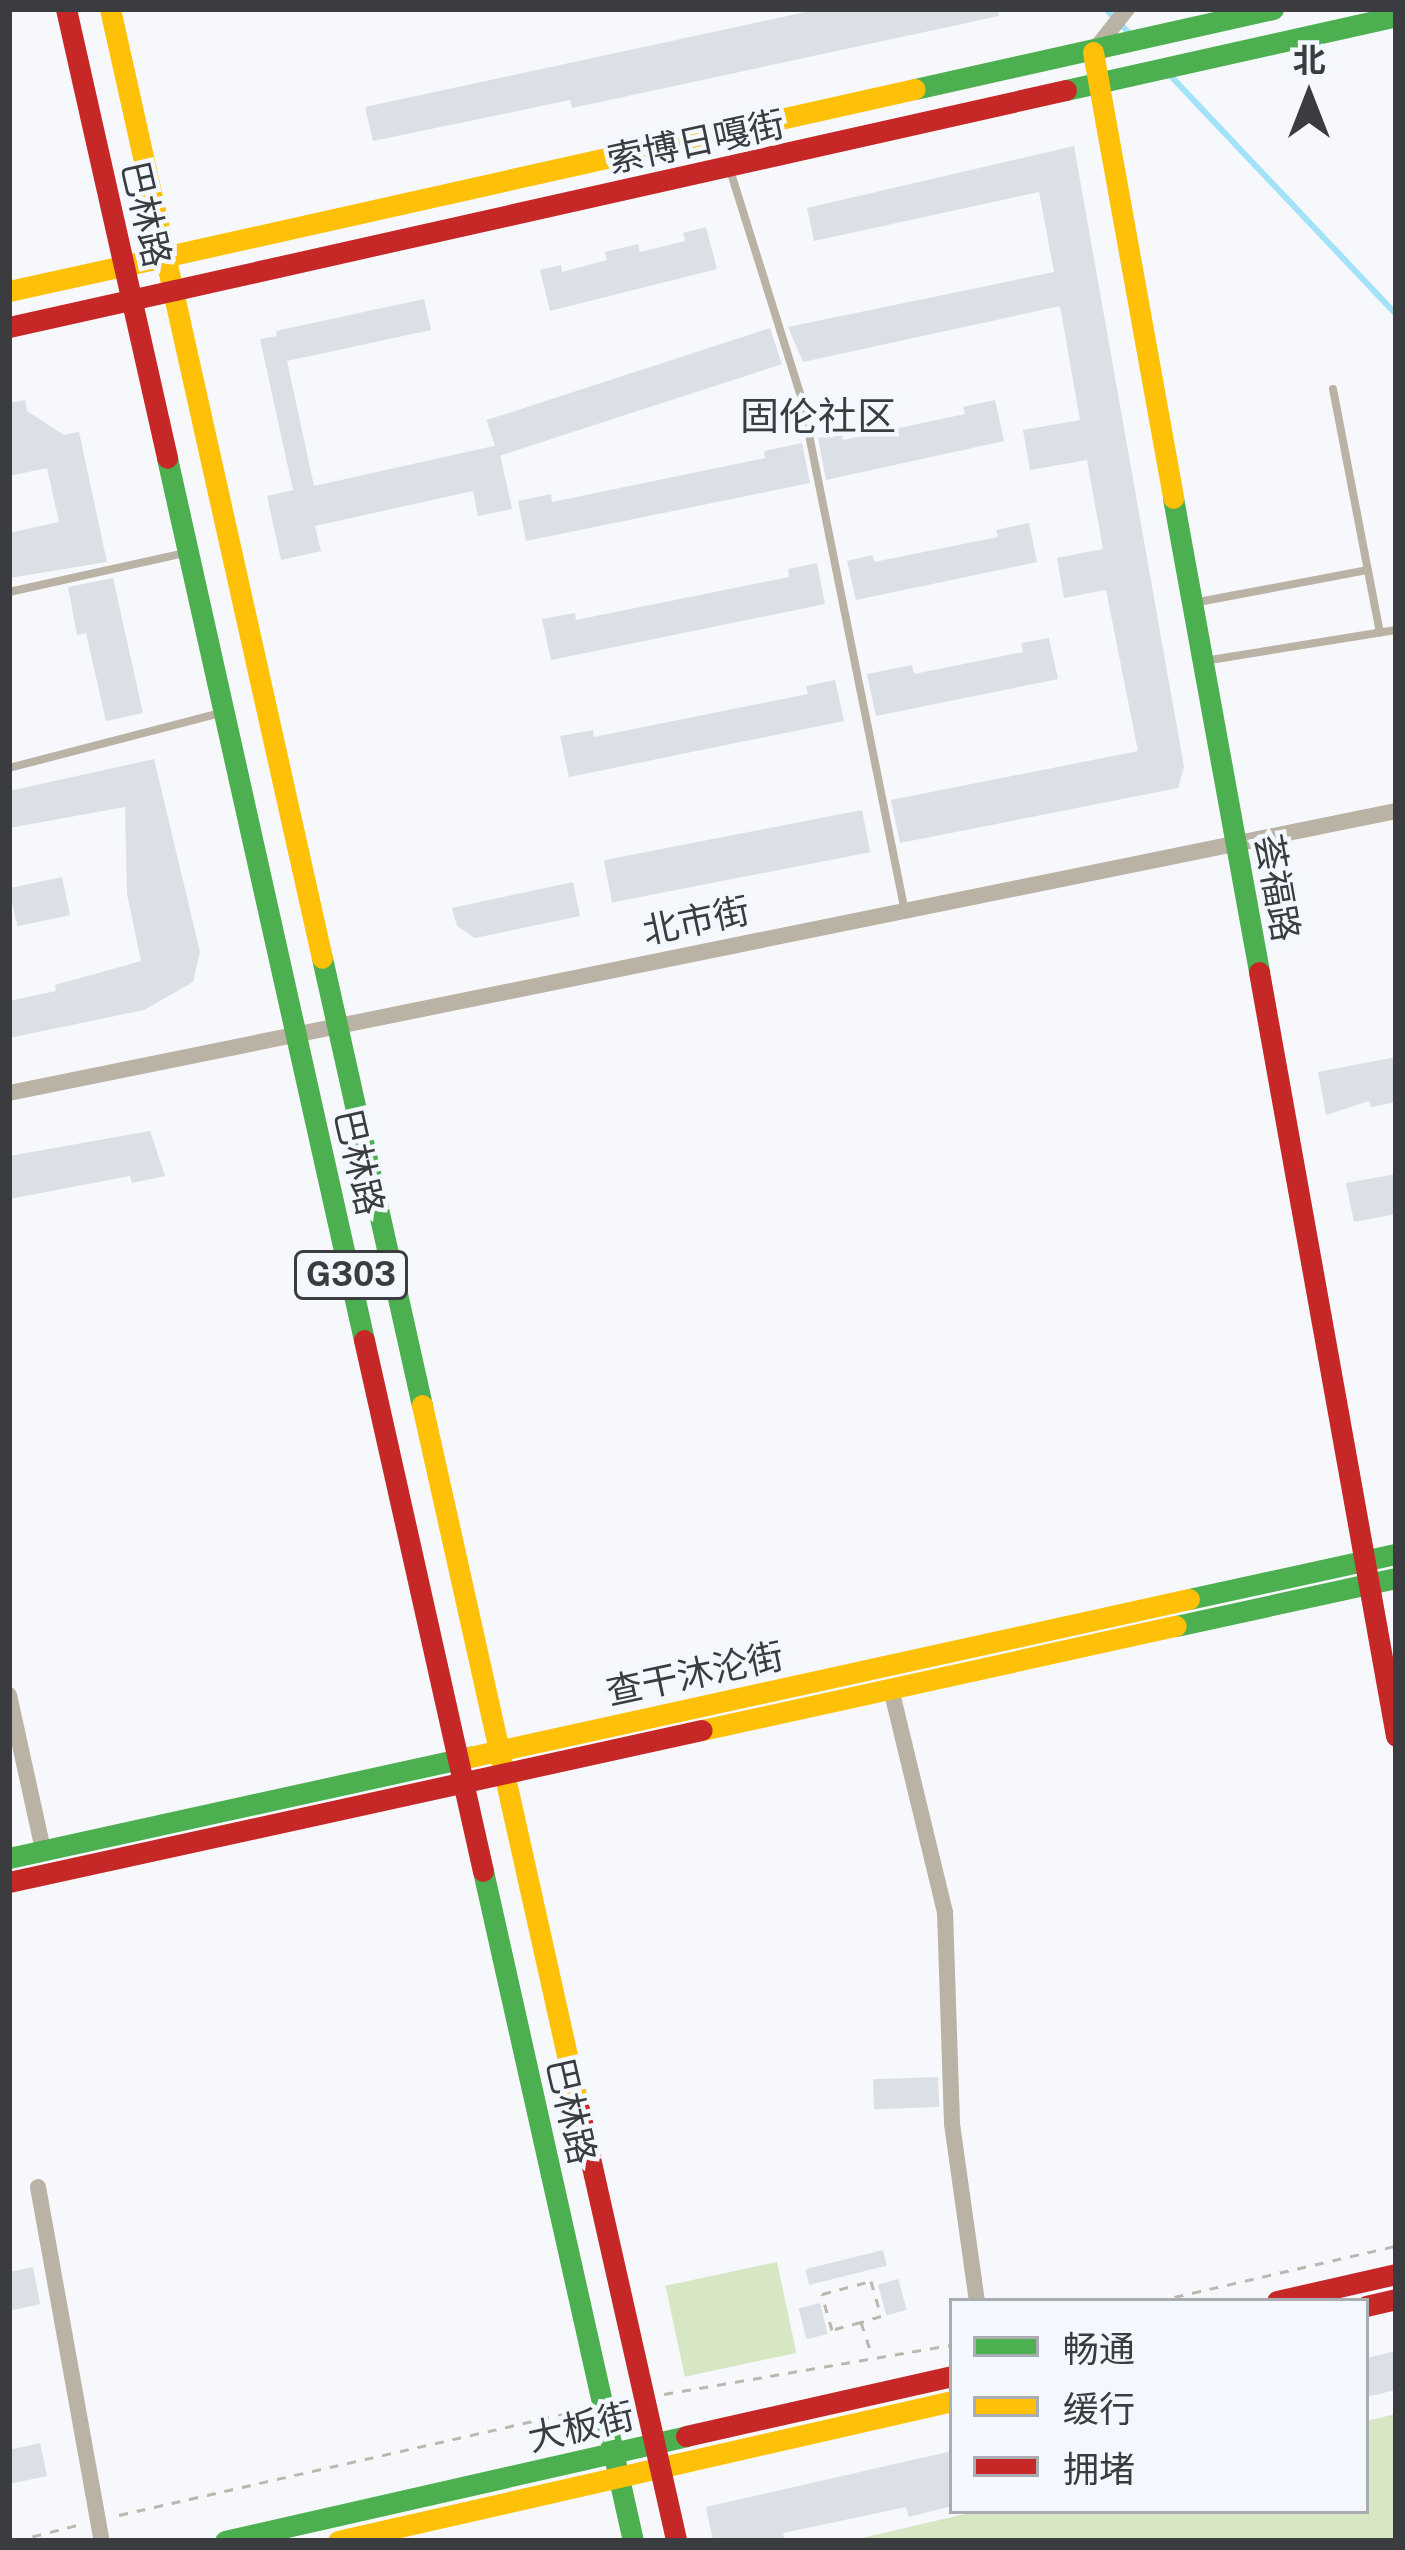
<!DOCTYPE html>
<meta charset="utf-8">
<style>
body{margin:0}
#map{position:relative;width:1405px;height:2550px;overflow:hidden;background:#f6f8fb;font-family:"Public Sans","Noto Sans SC",sans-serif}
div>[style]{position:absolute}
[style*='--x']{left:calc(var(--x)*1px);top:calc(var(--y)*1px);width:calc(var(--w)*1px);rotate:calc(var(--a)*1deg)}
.green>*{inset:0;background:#d7e6c3;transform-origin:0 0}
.stream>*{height:6px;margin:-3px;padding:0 3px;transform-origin:3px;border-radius:3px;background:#a3e3f9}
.building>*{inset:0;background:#dae0e5;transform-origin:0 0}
.path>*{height:3px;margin-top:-1.5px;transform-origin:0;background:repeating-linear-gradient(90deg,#bcb8b0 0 9px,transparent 0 18px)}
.lane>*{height:8px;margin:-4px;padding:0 4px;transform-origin:4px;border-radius:4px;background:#bab2a4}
.street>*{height:16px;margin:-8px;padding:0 8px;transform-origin:8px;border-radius:8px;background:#bab2a4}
.fast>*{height:21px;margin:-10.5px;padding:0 10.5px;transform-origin:10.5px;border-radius:10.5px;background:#4caf50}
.slow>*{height:21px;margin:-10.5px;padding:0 10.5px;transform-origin:10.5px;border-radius:10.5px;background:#ffc107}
.jam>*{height:21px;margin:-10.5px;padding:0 10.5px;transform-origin:10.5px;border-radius:10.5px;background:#c62828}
span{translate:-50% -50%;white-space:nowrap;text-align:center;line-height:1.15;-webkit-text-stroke:9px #f3f8fe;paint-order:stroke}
.shield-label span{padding:3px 9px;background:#f3f8fe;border:3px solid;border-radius:9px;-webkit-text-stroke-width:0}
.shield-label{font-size:33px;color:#3a3c3f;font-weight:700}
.street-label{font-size:36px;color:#3a3c3f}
.neighbourhood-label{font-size:39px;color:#3a3c3f}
.frame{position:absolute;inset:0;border:12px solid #3a3c3f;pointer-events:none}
.legend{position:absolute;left:949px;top:2298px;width:420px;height:216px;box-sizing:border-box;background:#f3f8fe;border:3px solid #a9adb2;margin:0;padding:15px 21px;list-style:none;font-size:36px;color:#3a3c3f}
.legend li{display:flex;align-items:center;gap:24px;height:60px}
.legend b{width:60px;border:3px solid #a9adb2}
.north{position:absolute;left:1249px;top:36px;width:120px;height:120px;-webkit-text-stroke:9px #f3f8fe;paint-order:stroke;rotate:0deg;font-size:33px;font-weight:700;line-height:48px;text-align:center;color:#3a3c3f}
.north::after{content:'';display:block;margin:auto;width:42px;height:54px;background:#3a3c3f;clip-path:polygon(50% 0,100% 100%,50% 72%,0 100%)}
</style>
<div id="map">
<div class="green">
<i style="left:777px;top:2262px;width:93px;height:114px;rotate:78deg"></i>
<i style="clip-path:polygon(1396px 2414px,1396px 2541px,849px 2541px,978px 2511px,1366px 2511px,1366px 2421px)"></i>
</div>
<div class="stream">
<i style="--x:1106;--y:9;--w:39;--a:46"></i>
<i style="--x:1167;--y:72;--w:333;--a:46.6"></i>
</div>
<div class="building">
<i style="clip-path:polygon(820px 9px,998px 9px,999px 16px,572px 108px,570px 100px,373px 141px,365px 107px)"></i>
<i style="clip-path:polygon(1074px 146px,1184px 767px,1178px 788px,900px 843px,891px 800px,1138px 751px,1106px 590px,1064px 598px,1057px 558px,1103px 549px,1087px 460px,1030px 470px,1023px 430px,1080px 420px,1060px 306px,803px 362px,788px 327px,1054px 272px,1039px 192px,814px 241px,807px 208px)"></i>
<i style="clip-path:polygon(706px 227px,717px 269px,550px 311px,540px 270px,561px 265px,562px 272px,607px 260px,605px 252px,638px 244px,640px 252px,685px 241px,683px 233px)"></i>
<i style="clip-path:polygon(424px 299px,431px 330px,287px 361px,314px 486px,498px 445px,512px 509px,478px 516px,473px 491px,315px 526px,321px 551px,281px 560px,267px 496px,293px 490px,260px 339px,277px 336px,276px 331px)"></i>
<i style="left:770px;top:328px;width:38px;height:298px;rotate:72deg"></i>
<i style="clip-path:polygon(25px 400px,27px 411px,64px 435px,79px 432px,107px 562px,9px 578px,9px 533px,59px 522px,47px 468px,9px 476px,9px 403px)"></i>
<i style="clip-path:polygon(995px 400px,1004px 441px,826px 480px,818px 438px,842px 433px,843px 440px,965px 414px,963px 407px)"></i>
<i style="clip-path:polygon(802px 443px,810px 483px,526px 541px,518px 501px,551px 494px,552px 502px,765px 458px,764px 451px)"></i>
<i style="clip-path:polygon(1029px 523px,1037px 562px,856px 600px,847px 561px,873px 555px,874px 562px,998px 537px,996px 530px)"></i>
<i style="clip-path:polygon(817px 563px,825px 604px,551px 660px,542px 619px,575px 613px,576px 620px,789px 577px,788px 569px)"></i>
<i style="clip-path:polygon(113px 578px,143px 713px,106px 721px,86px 633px,77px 635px,68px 587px)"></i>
<i style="clip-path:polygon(1049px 638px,1058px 679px,876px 716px,867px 674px,912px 665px,914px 674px,1023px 652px,1021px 643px)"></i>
<i style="clip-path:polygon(835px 680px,844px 721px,569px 777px,560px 736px,593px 730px,594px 737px,808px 694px,806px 686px)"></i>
<i style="clip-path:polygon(154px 759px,200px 952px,193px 982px,144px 1010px,9px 1038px,9px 1001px,56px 991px,55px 985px,141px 961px,127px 894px,125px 807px,9px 828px,9px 791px)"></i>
<i style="left:862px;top:810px;width:43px;height:263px;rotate:79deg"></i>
<i style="left:62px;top:877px;width:39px;height:54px;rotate:78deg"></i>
<i style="clip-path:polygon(573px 882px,580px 916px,475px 938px,457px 926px,452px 908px)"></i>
<i style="clip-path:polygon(1396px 1057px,1396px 1102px,1371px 1107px,1369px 1101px,1326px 1115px,1318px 1072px)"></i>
<i style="clip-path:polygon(150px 1131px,165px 1176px,132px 1183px,130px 1176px,9px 1199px,9px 1156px)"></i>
<i style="clip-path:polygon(1396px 1174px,1396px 1214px,1354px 1222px,1346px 1183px)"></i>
<i style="left:938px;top:2077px;width:30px;height:65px;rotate:88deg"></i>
<i style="left:883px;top:2250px;width:16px;height:80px;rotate:76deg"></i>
<i style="clip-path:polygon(33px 2267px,40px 2304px,9px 2311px,9px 2272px)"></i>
<i style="left:898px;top:2279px;width:32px;height:21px;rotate:74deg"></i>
<i style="left:820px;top:2303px;width:32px;height:22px;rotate:76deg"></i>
<i style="clip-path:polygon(1396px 2351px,1396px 2390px,1366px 2397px,1366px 2358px)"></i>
<i style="clip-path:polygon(40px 2443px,47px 2476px,9px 2484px,9px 2450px)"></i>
<i style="clip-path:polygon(952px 2451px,952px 2506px,909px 2517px,906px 2507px,783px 2533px,785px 2541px,713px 2541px,706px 2507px)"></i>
</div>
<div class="path">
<i style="--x:1157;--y:2301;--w:245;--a:-13"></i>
<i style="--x:861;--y:2322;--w:30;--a:165"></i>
<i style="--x:832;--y:2330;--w:37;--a:-106"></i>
<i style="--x:822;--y:2294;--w:51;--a:-14.9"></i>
<i style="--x:871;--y:2281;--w:36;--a:74"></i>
<i style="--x:881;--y:2316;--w:21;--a:163"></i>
<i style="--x:861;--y:2322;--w:35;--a:72"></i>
<i style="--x:664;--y:2394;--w:292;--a:-9.7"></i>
<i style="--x:119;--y:2515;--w:471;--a:-12.8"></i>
<i style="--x:15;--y:2541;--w:68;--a:-14.4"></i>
</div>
<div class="lane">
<i style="--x:730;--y:170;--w:241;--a:72.6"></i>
<i style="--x:802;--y:400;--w:517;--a:78.62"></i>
<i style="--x:1333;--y:389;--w:248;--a:79.1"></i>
<i style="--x:9;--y:592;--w:176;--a:-12.5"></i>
<i style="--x:1193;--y:603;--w:177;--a:-10.7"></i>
<i style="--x:1204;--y:661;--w:194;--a:-9.2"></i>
<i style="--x:9;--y:768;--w:215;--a:-14.6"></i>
</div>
<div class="street">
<i style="--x:1093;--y:52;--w:55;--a:-51.7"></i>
<i style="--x:9;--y:1093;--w:1415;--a:-11.49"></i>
<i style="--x:891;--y:1689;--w:229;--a:76.4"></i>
<i style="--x:945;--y:1912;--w:212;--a:88.1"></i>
<i style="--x:952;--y:2124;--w:179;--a:82"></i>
<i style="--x:9;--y:1695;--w:159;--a:77.6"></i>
<i style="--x:38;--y:2187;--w:360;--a:79.8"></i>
</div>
<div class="fast">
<i style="--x:915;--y:89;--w:367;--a:-12.6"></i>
<i style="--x:1066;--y:90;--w:338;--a:-12.6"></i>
<i style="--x:167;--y:458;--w:904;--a:77.41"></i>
<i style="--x:1173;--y:498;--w:482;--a:79.7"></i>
<i style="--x:322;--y:958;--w:458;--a:77.4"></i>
<i style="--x:1189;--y:1599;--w:212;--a:-12.3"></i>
<i style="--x:1176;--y:1626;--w:225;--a:-12.3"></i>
<i style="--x:9;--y:1858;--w:472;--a:-12.4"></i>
<i style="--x:483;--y:1871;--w:687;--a:77.38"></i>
<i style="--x:225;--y:2541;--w:473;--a:-12.8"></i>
</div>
<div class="slow">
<i style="--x:110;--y:9;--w:972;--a:77.41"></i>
<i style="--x:1093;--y:52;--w:453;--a:79.8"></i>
<i style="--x:168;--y:256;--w:765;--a:-12.6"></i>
<i style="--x:9;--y:291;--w:163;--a:-12.4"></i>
<i style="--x:422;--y:1405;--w:721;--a:77.43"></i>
<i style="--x:702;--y:1730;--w:485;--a:-12.4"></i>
<i style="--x:470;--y:1757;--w:736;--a:-12.39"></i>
<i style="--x:338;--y:2541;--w:630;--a:-12.84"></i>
</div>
<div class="jam">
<i style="--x:66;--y:9;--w:460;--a:77.3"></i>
<i style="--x:175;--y:290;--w:913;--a:-12.65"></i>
<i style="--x:9;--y:327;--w:170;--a:-12.6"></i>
<i style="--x:1259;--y:972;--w:776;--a:79.83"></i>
<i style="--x:364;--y:1340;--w:544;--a:77.37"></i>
<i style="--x:9;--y:1882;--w:709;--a:-12.37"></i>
<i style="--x:579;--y:2109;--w:443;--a:77.3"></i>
<i style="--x:1277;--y:2301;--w:122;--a:-12.8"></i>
<i style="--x:1366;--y:2306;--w:31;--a:-13"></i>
<i style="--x:686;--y:2436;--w:273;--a:-12.7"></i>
</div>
<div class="shield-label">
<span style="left:351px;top:1275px">G303</span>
</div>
<div class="street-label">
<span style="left:696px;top:142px;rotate:-12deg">索博日嘎街</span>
<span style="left:146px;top:214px;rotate:77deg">巴林路</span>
<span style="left:1277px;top:888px;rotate:80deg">荟福路</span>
<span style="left:696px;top:921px;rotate:-12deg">北市街</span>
<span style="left:359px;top:1162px;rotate:77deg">巴林路</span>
<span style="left:695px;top:1674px;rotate:-12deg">查干沐沦街</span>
<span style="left:571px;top:2111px;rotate:77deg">巴林路</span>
<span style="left:581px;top:2427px;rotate:-13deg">大板街</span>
</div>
<div class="neighbourhood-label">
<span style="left:818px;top:416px">固伦社区</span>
</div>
<div class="frame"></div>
<ul class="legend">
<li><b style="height:15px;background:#4caf50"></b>畅通</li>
<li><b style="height:15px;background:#ffc107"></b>缓行</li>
<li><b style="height:15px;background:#c62828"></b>拥堵</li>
</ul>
<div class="north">北</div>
</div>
